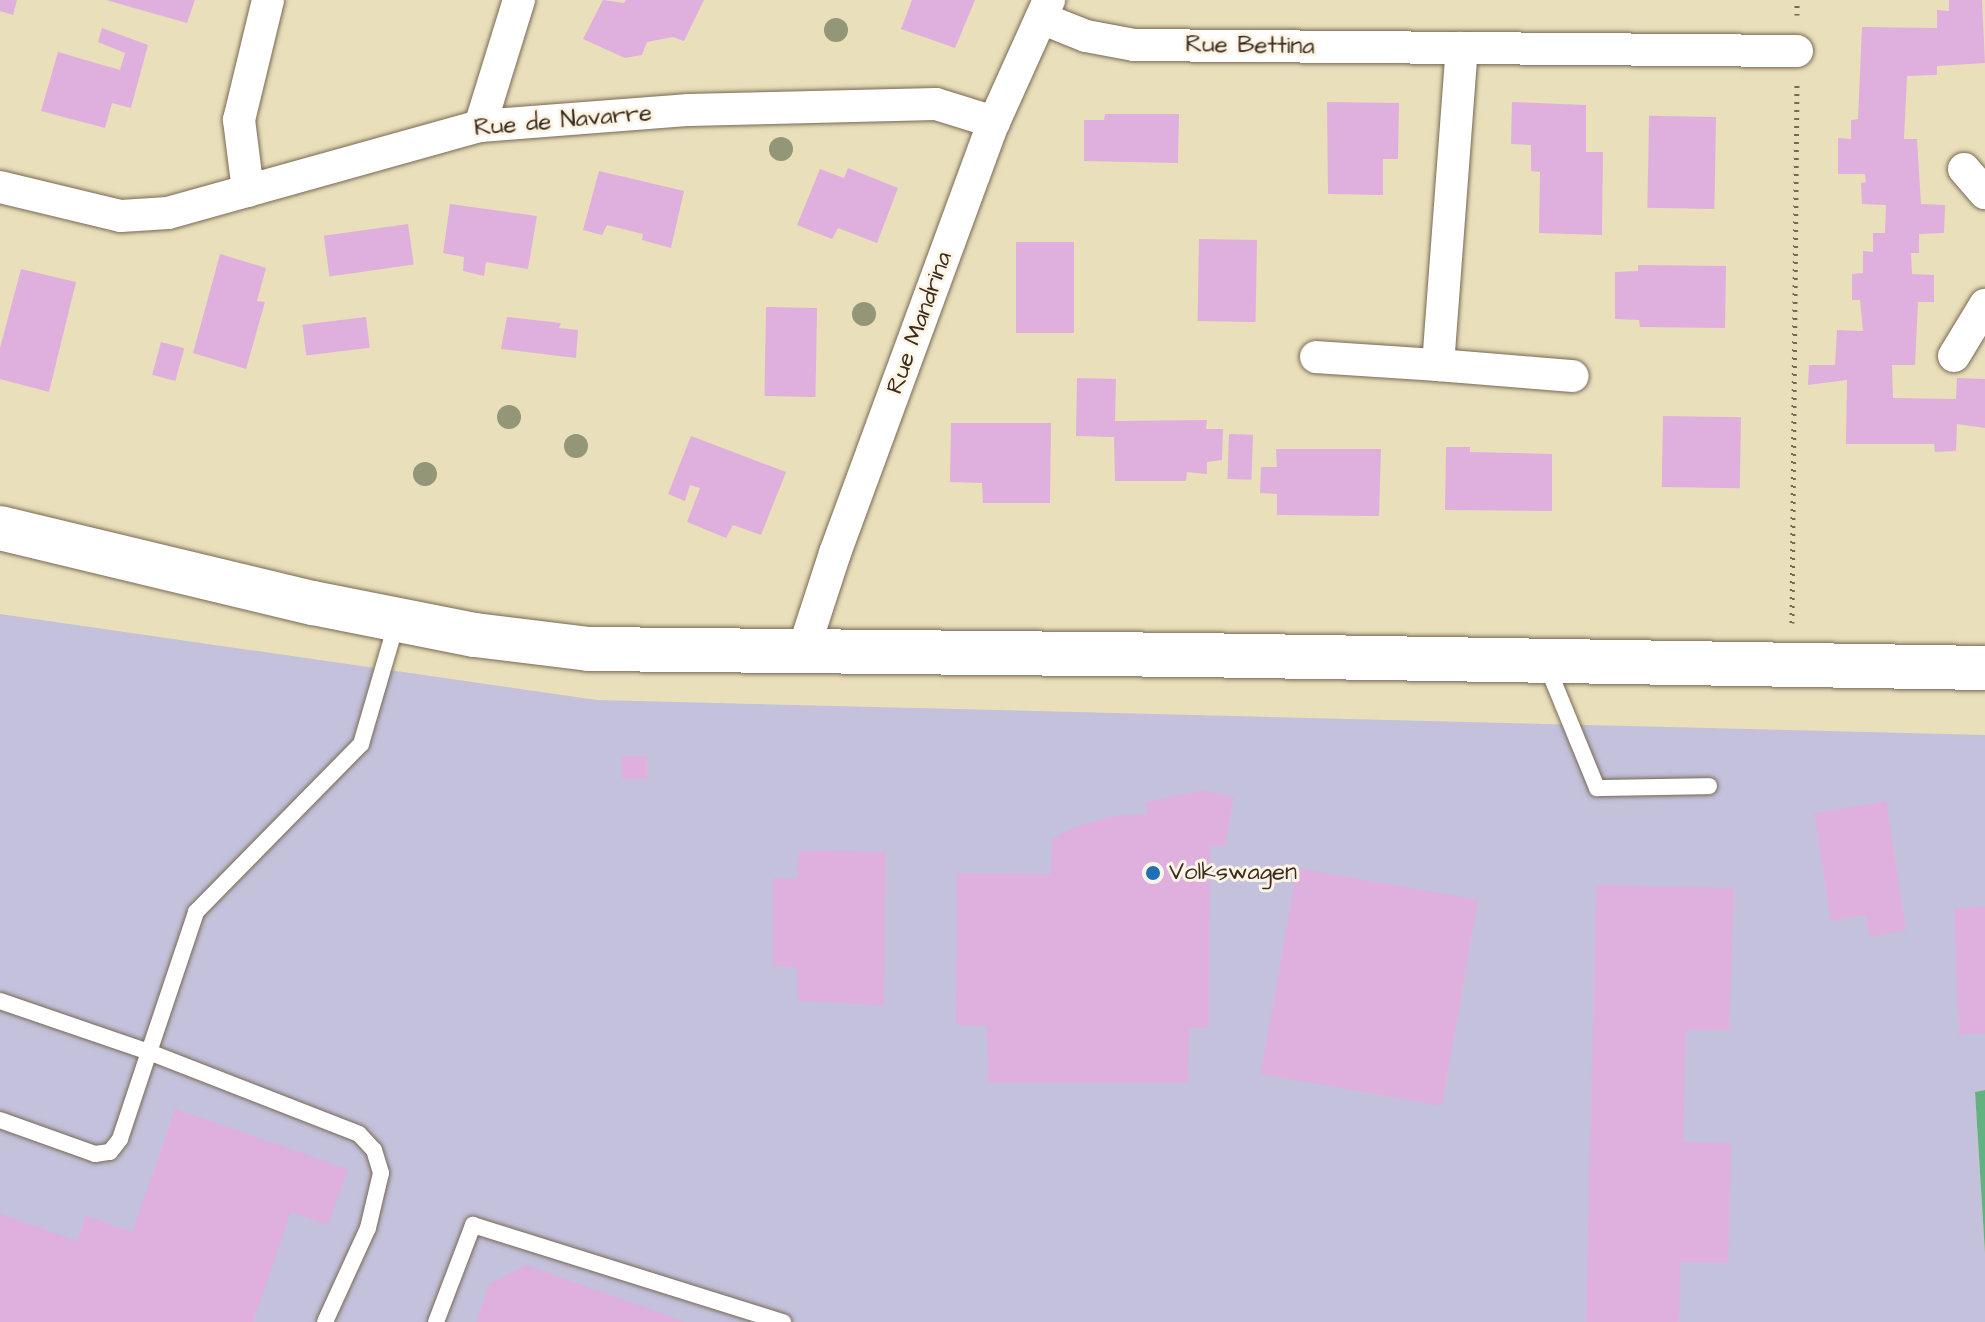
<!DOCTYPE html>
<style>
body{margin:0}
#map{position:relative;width:1985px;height:1322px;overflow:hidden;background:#e9dfba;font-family:"Architects Daughter",sans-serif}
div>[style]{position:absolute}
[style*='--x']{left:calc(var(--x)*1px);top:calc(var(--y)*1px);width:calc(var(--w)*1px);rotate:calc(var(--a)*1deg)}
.industrial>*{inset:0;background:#c3c1db}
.forest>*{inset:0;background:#61b280}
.building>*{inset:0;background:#dfb0dd;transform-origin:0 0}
.path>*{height:5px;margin-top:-2.5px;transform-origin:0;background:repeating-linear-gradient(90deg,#786955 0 2px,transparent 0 8px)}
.roads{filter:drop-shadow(0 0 2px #786955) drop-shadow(0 0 2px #786955)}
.service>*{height:16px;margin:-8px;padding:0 8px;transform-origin:8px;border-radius:8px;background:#fff}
.minor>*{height:32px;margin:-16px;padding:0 16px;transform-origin:16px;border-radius:16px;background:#fff}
.secondary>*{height:44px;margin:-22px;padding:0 22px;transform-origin:22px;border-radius:22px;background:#fff}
.trees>*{width:24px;height:24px;margin:-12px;border-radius:50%;background:#939778}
.dots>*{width:22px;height:22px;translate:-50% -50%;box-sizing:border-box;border:4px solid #fcf5e5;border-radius:50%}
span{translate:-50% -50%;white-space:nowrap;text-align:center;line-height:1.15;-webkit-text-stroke:6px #fcf5e5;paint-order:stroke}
.street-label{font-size:24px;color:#3b2a1e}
.poi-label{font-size:24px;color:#3b2a1e}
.left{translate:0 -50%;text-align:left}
</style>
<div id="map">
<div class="industrial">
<i style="clip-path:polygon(0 614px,597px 700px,1985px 735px,1985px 1090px,1975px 1092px,1985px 1253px,1985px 1322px,0 1322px)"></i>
</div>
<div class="forest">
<i style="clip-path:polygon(1985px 1090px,1985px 1253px,1975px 1092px)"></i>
</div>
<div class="building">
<i style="clip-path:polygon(0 0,17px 0,13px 15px,0 11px)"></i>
<i style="clip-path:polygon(106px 0,195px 0,187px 23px)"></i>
<i style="clip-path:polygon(603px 0,624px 3px,626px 0,704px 0,684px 41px,673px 37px,647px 42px,642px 55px,625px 58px,583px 39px)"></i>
<i style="clip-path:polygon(912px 0,975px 0,955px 48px,901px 29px)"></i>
<i style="clip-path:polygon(1949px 0,1982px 0,1985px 63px,1937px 66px,1937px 75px,1907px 76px,1904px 139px,1917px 139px,1921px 204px,1945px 205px,1944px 233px,1919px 234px,1919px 253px,1911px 253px,1912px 274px,1934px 275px,1934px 302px,1918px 302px,1915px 365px,1892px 365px,1893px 398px,1956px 399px,1957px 378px,1985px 379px,1985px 428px,1957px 424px,1956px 451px,1935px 452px,1934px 444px,1846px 444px,1847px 380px,1808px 385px,1809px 365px,1835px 365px,1837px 330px,1863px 331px,1860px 300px,1852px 300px,1852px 274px,1863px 273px,1863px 251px,1873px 252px,1873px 233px,1885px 233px,1886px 205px,1862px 204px,1861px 183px,1866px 182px,1865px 174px,1838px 174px,1838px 138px,1851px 139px,1851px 120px,1858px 119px,1862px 27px,1937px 28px,1937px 10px,1949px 11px)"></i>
<i style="clip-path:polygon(102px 28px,148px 45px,131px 108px,112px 103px,105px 128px,41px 111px,58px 52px,120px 70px,125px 53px,98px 42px)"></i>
<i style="clip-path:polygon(1327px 102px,1399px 103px,1398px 159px,1383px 159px,1383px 195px,1328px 194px)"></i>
<i style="clip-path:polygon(1512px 102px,1586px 105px,1586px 152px,1603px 152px,1602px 235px,1539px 233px,1540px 172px,1531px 171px,1531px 145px,1511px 144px)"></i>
<i style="clip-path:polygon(1105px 114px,1179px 114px,1178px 163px,1084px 161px,1084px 120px,1104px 120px)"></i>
<i style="left:1716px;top:117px;width:92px;height:67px;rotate:91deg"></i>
<i style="clip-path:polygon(848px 168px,898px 188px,877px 243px,838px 228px,832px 239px,797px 225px,820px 169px,844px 178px)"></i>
<i style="clip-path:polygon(599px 171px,684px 191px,671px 248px,642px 240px,643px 234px,607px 225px,602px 235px,583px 230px)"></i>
<i style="clip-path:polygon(450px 204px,537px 216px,528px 269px,486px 262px,484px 276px,463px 271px,464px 257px,443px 253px)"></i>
<i style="left:408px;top:224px;width:41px;height:85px;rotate:82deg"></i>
<i style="left:1199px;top:239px;width:58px;height:82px;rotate:1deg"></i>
<i style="left:1016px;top:242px;width:58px;height:91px"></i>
<i style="clip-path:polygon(220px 254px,266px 268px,257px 301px,265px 302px,246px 369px,193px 353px)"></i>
<i style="clip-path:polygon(1638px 265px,1726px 266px,1725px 328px,1640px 327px,1639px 320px,1615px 319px,1615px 272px,1638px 271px)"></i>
<i style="clip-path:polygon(21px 269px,76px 282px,49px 392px,0 379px,0 348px)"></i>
<i style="left:817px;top:308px;width:89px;height:51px;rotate:91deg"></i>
<i style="left:366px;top:317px;width:31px;height:64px;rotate:83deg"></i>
<i style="clip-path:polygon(507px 317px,561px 323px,559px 328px,578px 330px,576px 358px,501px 349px)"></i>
<i style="left:161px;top:342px;width:24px;height:34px;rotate:15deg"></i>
<i style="clip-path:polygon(1077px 378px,1116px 379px,1115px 421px,1207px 420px,1206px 429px,1223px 429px,1222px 460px,1207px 462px,1207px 474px,1187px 472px,1186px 481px,1115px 481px,1114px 437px,1076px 436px)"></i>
<i style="left:1663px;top:416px;width:78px;height:71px;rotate:1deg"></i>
<i style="clip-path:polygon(951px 423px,1051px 423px,1050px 503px,983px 503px,982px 483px,950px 482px)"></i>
<i style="left:1229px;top:434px;width:24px;height:45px;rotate:2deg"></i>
<i style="clip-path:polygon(691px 436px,786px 472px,761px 535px,733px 525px,726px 538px,687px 522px,700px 488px,690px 485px,685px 501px,668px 494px)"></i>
<i style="clip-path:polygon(1446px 447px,1470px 447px,1470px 452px,1552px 454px,1552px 511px,1445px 510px)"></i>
<i style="clip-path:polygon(1276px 449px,1381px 449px,1379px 516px,1277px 515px,1277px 494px,1260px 493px,1261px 467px,1277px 467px)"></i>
<i style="left:622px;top:756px;width:25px;height:23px"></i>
<i style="clip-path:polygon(1204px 790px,1234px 797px,1225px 846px,1210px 846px,1209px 1028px,1189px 1028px,1188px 1083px,988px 1083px,987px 1026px,956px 1025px,957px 873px,1051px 874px,1052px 839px,1072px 828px,1113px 816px,1147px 814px,1146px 802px)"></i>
<i style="clip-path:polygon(1886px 801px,1906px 930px,1870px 937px,1866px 915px,1831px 921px,1814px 813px)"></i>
<i style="clip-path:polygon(799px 850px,886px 852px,884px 1005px,798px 1001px,797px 967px,773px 966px,773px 878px,797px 879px)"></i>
<i style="left:1297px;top:868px;width:184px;height:209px;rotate:10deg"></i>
<i style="clip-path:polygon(1596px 885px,1734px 888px,1729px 1030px,1686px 1030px,1683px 1142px,1731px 1143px,1728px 1263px,1680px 1262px,1679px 1322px,1586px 1322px)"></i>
<i style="clip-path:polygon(1985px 907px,1985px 1033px,1959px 1035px,1954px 908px)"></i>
<i style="clip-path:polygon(175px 1109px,348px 1169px,328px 1225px,291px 1212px,253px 1322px,0 1322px,0 1214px,77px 1241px,86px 1216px,132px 1232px)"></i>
<i style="clip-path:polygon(526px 1265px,686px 1322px,476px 1322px,489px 1284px)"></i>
</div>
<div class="path">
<i style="--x:1797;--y:15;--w:15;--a:-90"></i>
<i style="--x:1792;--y:623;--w:538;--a:-89.47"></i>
</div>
<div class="roads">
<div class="service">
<i style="--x:1547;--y:666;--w:132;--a:67.7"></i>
<i style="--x:1597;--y:788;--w:112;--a:-1"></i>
<i style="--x:0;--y:1001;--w:157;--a:18.9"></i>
<i style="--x:149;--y:1052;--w:148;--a:-71.4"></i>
<i style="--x:196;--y:912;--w:235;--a:-45.5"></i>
<i style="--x:361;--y:744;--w:128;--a:-73.7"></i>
<i style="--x:0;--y:1120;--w:101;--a:19.7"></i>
<i style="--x:95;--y:1154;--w:15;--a:-8"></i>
<i style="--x:110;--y:1152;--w:16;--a:-52"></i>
<i style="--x:120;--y:1139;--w:92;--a:-71.6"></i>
<i style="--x:149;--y:1052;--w:225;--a:21.3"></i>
<i style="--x:359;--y:1134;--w:22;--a:47"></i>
<i style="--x:374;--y:1150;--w:24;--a:73"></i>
<i style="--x:381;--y:1173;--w:57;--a:103.3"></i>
<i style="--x:368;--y:1228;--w:103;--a:114.6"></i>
<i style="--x:436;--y:1322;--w:104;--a:-69.1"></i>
<i style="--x:473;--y:1225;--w:325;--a:17.4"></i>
</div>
<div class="minor">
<i style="--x:1041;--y:18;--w:48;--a:21.8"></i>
<i style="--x:1086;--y:36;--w:49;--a:10.6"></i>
<i style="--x:1134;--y:45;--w:663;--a:0.52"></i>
<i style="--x:480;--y:126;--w:132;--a:-72.8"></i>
<i style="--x:1964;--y:169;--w:32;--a:49"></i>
<i style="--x:0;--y:187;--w:124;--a:13.5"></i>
<i style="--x:121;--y:216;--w:47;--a:-3.7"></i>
<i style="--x:168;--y:213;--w:324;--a:-15.6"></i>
<i style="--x:480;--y:126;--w:210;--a:-4.4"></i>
<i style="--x:689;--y:110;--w:247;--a:-1.4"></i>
<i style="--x:936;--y:104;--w:61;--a:17.2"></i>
<i style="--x:248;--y:191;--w:72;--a:-97.2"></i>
<i style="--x:239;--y:120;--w:123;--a:-76.4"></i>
<i style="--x:1954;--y:356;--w:60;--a:-58.7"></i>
<i style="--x:1316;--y:357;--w:122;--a:3.8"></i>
<i style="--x:1438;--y:365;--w:318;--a:-85.7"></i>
<i style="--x:1438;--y:365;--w:135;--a:4.7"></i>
<i style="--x:803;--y:651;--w:103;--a:-71.9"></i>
<i style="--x:835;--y:553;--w:459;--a:-69.8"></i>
<i style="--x:994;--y:122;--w:134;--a:-65.7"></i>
</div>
<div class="secondary">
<i style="--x:0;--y:528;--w:322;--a:13.5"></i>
<i style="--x:313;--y:603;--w:165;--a:11.2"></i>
<i style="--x:475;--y:635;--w:115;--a:7"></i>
<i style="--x:589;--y:649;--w:604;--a:0.57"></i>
<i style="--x:1193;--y:655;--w:792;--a:0.94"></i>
</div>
</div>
<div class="trees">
<i style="left:836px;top:30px"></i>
<i style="left:781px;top:149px"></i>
<i style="left:864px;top:314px"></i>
<i style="left:509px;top:417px"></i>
<i style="left:576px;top:446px"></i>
<i style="left:425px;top:474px"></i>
</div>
<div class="dots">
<i style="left:1153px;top:873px;background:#1f6fb2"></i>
</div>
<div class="street-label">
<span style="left:1250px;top:46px;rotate:1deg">Rue Bettina</span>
<span style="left:563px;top:121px;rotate:-5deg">Rue de Navarre</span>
<span style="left:920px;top:323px;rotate:-70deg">Rue Mandrina</span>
</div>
<div class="poi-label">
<span class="left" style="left:1169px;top:873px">Volkswagen</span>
</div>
</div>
